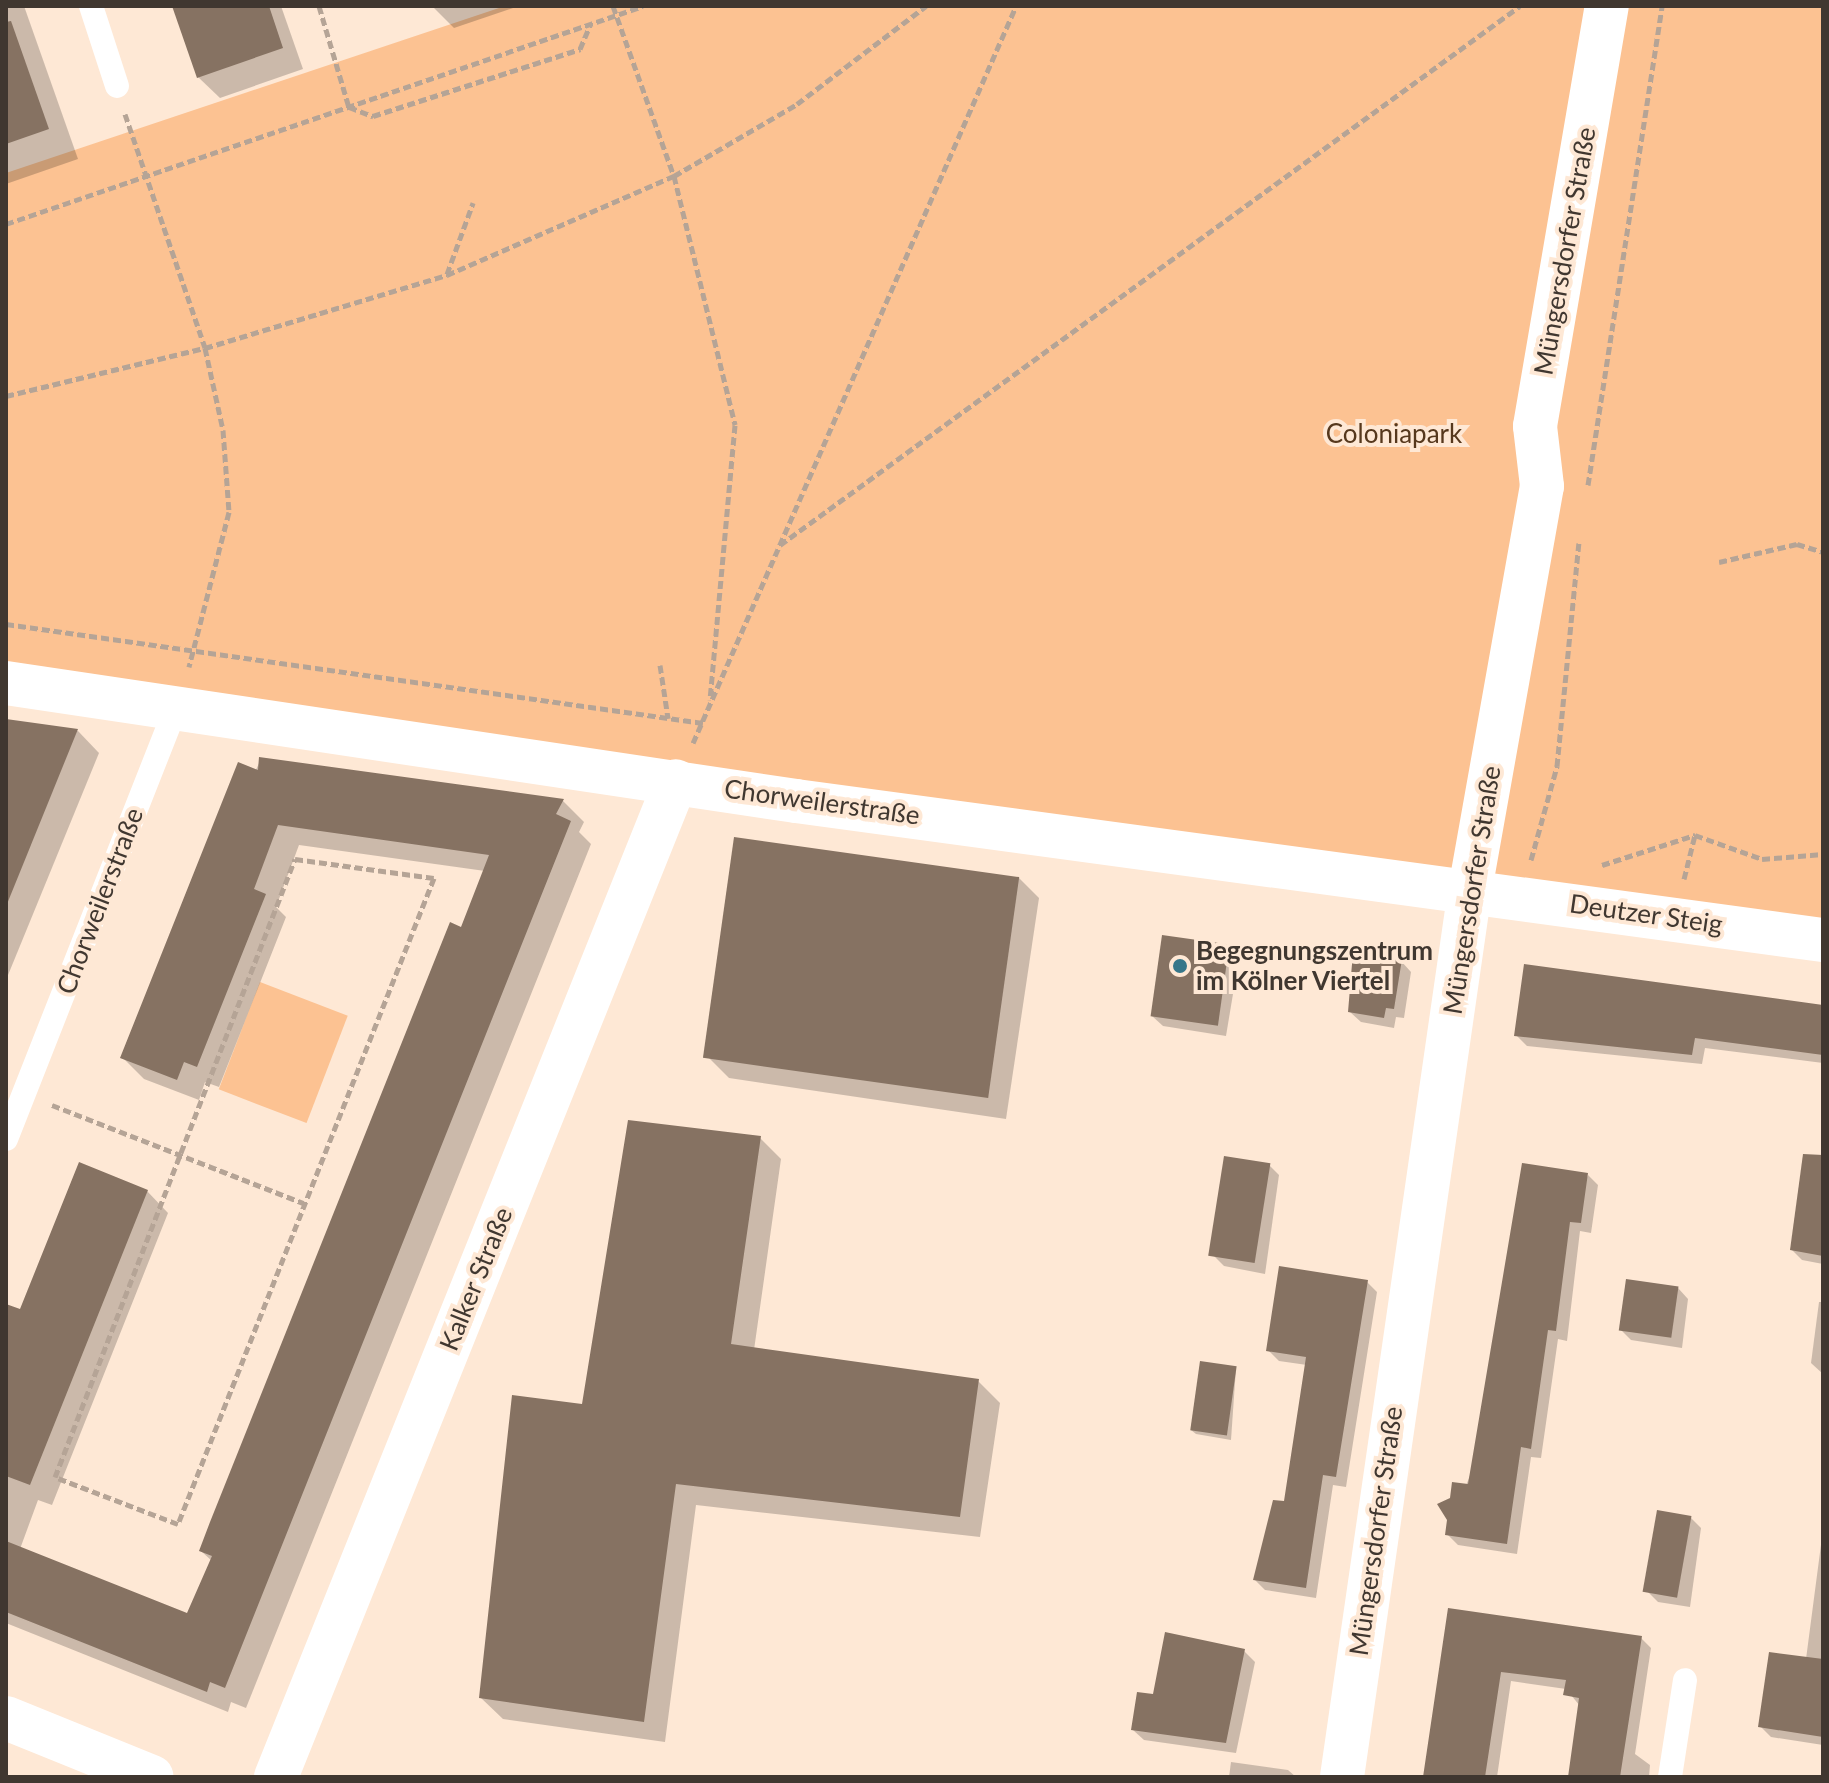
<!DOCTYPE html>
<meta charset="utf-8">
<style>
body{margin:0}
#map{position:relative;width:1829px;height:1783px;overflow:hidden;background:#fee8d5;font-family:Lato,sans-serif}
div>[style]{position:absolute}
[style*='--x']{left:calc(var(--x)*1px);top:calc(var(--y)*1px);width:calc(var(--w)*1px);rotate:calc(var(--a)*1deg)}
.green>*{inset:0;background:#fcc292;transform-origin:0 0}
.shadow>*{inset:0;background:#0003}
.building>*{inset:0;background:#867262;transform-origin:0 0}
.path>*{height:5px;margin-top:-2.5px;transform-origin:0;background:repeating-linear-gradient(90deg,#b5a496 0 8px,transparent 0 12px)}
.service>*{height:24px;margin:-12px;padding:0 12px;transform-origin:12px;border-radius:12px;background:#fff}
.minor>*{height:44px;margin:-22px;padding:0 22px;transform-origin:22px;border-radius:22px;background:#fff}
.dots>*{width:22px;height:22px;translate:-50% -50%;box-sizing:border-box;border:4px solid #fee8d5;border-radius:50%}
span{translate:-50% -50%;white-space:nowrap;text-align:center;line-height:1.15;-webkit-text-stroke:8px #fee8d5;paint-order:stroke}
.street-label{font-size:26px;color:#403730}
.park-label{font-size:26px;color:#56381d}
.poi-label{font-size:26px;color:#403730;font-weight:700}
.left{translate:0 -50%;text-align:left}
.frame{position:absolute;inset:0;border:8px solid #403730;pointer-events:none}
</style>
<div id="map">
<div class="green">
<i style="clip-path:polygon(505px 6px,1823px 6px,1823px 924px,6px 671px,6px 173px)"></i>
<i style="left:260px;top:982px;width:94px;height:115px;rotate:21deg"></i>
</div>
<div class="shadow">
<i style="clip-path:polygon(6px 6px,24px 6px,78px 159px,6px 184px)"></i>
<i style="clip-path:polygon(174px 6px,281px 6px,303px 69px,220px 98px,198px 77px)"></i>
<i style="clip-path:polygon(432px 6px,519px 6px,454px 28px)"></i>
<i style="clip-path:polygon(6px 721px,78px 731px,99px 753px,6px 980px)"></i>
<i style="clip-path:polygon(261px 759px,563px 801px,584px 822px,579px 832px,591px 844px,246px 1708px,231px 1702px,228px 1712px,6px 1623px,6px 1349px,147px 1191px,168px 1213px,52px 1505px,38px 1500px,20px 1549px,188px 1616px,212px 1561px,201px 1551px,485px 871px,299px 845px,276px 907px,286px 917px,219px 1087px,205px 1082px,199px 1100px,144px 1079px,122px 1057px)"></i>
<i style="clip-path:polygon(1018px 877px,1039px 898px,1006px 1119px,729px 1078px,708px 1057px)"></i>
<i style="clip-path:polygon(1228px 947px,1239px 958px,1226px 1036px,1163px 1026px,1152px 1016px)"></i>
<i style="clip-path:polygon(1401px 961px,1411px 972px,1404px 1018px,1396px 1017px,1394px 1028px,1361px 1022px,1350px 1012px)"></i>
<i style="clip-path:polygon(1823px 1006px,1823px 1063px,1705px 1048px,1702px 1064px,1527px 1046px,1516px 1035px)"></i>
<i style="clip-path:polygon(760px 1138px,781px 1159px,754px 1350px,978px 1381px,1000px 1403px,980px 1537px,696px 1505px,665px 1742px,503px 1719px,481px 1698px,583px 1406px)"></i>
<i style="clip-path:polygon(1269px 1165px,1279px 1175px,1265px 1274px,1224px 1266px,1213px 1255px)"></i>
<i style="clip-path:polygon(1588px 1175px,1598px 1185px,1591px 1233px,1580px 1231px,1567px 1341px,1558px 1339px,1541px 1458px,1531px 1457px,1517px 1554px,1458px 1545px,1447px 1534px)"></i>
<i style="clip-path:polygon(1823px 1202px,1823px 1264px,1802px 1260px,1792px 1250px)"></i>
<i style="clip-path:polygon(1367px 1282px,1377px 1292px,1346px 1487px,1333px 1485px,1316px 1598px,1265px 1590px,1255px 1580px,1286px 1504px,1307px 1365px,1279px 1361px,1268px 1350px)"></i>
<i style="clip-path:polygon(1678px 1288px,1688px 1299px,1682px 1348px,1631px 1340px,1620px 1329px)"></i>
<i style="clip-path:polygon(1819px 1302px,1823px 1302px,1823px 1374px,1811px 1363px)"></i>
<i style="clip-path:polygon(1236px 1368px,1231px 1440px,1196px 1434px,1191px 1430px)"></i>
<i style="clip-path:polygon(1690px 1517px,1701px 1528px,1690px 1607px,1658px 1602px,1647px 1591px)"></i>
<i style="clip-path:polygon(1822px 1537px,1823px 1537px,1823px 1745px,1771px 1737px,1760px 1726px,1806px 1659px)"></i>
<i style="clip-path:polygon(1450px 1610px,1641px 1638px,1651px 1648px,1635px 1754px,1650px 1765px,1649px 1777px,1570px 1777px,1580px 1706px,1566px 1689px,1511px 1681px,1497px 1777px,1430px 1777px)"></i>
<i style="clip-path:polygon(1244px 1651px,1255px 1662px,1236px 1753px,1144px 1740px,1133px 1730px,1155px 1697px)"></i>
<i style="clip-path:polygon(1231px 1762px,1288px 1770px,1296px 1777px,1229px 1777px)"></i>
</div>
<div class="building">
<i style="clip-path:polygon(172px 6px,269px 6px,283px 48px,197px 78px)"></i>
<i style="clip-path:polygon(11px 21px,49px 129px,6px 144px,6px 22px)"></i>
<i style="clip-path:polygon(6px 719px,78px 729px,7px 904px,6px 904px)"></i>
<i style="clip-path:polygon(259px 757px,564px 799px,556px 814px,571px 821px,225px 1688px,210px 1682px,207px 1692px,6px 1612px,6px 1541px,187px 1613px,212px 1556px,199px 1551px,210px 1522px,450px 922px,461px 927px,489px 855px,278px 825px,254px 889px,266px 894px,197px 1067px,184px 1062px,177px 1080px,120px 1058px,238px 762px,258px 770px)"></i>
<i style="left:734px;top:837px;width:288px;height:223px;rotate:8deg"></i>
<i style="left:1162px;top:935px;width:68px;height:82px;rotate:8deg"></i>
<i style="clip-path:polygon(1353px 952px,1402px 959px,1394px 1009px,1386px 1008px,1384px 1018px,1348px 1012px)"></i>
<i style="clip-path:polygon(1524px 964px,1823px 1005px,1823px 1055px,1695px 1038px,1692px 1055px,1514px 1036px)"></i>
<i style="clip-path:polygon(628px 1120px,761px 1136px,731px 1344px,979px 1379px,960px 1517px,676px 1484px,644px 1722px,479px 1698px,512px 1395px,582px 1404px)"></i>
<i style="clip-path:polygon(1803px 1154px,1823px 1155px,1823px 1256px,1790px 1250px)"></i>
<i style="left:1224px;top:1156px;width:47px;height:101px;rotate:9deg"></i>
<i style="clip-path:polygon(79px 1162px,148px 1190px,30px 1485px,6px 1476px,6px 1304px,20px 1309px)"></i>
<i style="clip-path:polygon(1522px 1163px,1588px 1173px,1581px 1223px,1570px 1222px,1556px 1331px,1548px 1330px,1531px 1449px,1521px 1447px,1507px 1544px,1445px 1535px,1447px 1520px,1437px 1504px,1450px 1498px,1452px 1482px,1468px 1484px)"></i>
<i style="clip-path:polygon(1279px 1266px,1368px 1280px,1336px 1477px,1323px 1475px,1306px 1588px,1253px 1580px,1273px 1500px,1284px 1501px,1306px 1357px,1266px 1351px)"></i>
<i style="left:1626px;top:1279px;width:53px;height:52px;rotate:8deg"></i>
<i style="left:1200px;top:1361px;width:37px;height:70px;rotate:8deg"></i>
<i style="left:1657px;top:1510px;width:35px;height:83px;rotate:10deg"></i>
<i style="clip-path:polygon(1448px 1608px,1642px 1636px,1620px 1777px,1568px 1777px,1579px 1698px,1563px 1695px,1566px 1680px,1501px 1672px,1485px 1777px,1423px 1777px)"></i>
<i style="clip-path:polygon(1165px 1632px,1245px 1649px,1226px 1743px,1131px 1730px,1137px 1692px,1153px 1694px)"></i>
<i style="clip-path:polygon(1769px 1652px,1823px 1659px,1823px 1737px,1758px 1727px)"></i>
</div>
<div class="path">
<i style="--x:319;--y:6;--w:105;--a:73.5"></i>
<i style="--x:349;--y:107;--w:26;--a:21"></i>
<i style="--x:373;--y:116;--w:218;--a:-17.9"></i>
<i style="--x:580;--y:49;--w:26;--a:-67"></i>
<i style="--x:613;--y:6;--w:181;--a:70.3"></i>
<i style="--x:674;--y:176;--w:256;--a:76.2"></i>
<i style="--x:735;--y:425;--w:276;--a:95.2"></i>
<i style="--x:125;--y:114;--w:247;--a:71.1"></i>
<i style="--x:205;--y:348;--w:84;--a:77.6"></i>
<i style="--x:223;--y:430;--w:82;--a:85.8"></i>
<i style="--x:229;--y:512;--w:160;--a:104.5"></i>
<i style="--x:6;--y:224;--w:673;--a:-18.89"></i>
<i style="--x:447;--y:274;--w:76;--a:-69.9"></i>
<i style="--x:6;--y:396;--w:205;--a:-13.6"></i>
<i style="--x:205;--y:348;--w:253;--a:-16.8"></i>
<i style="--x:447;--y:275;--w:248;--a:-23.6"></i>
<i style="--x:674;--y:176;--w:143;--a:-30.3"></i>
<i style="--x:797;--y:104;--w:162;--a:-37.2"></i>
<i style="--x:1588;--y:485;--w:485;--a:-81.2"></i>
<i style="--x:780;--y:545;--w:915;--a:-36.07"></i>
<i style="--x:1719;--y:562;--w:80;--a:-13"></i>
<i style="--x:1797;--y:544;--w:27;--a:17"></i>
<i style="--x:6;--y:624;--w:704;--a:8.08"></i>
<i style="--x:660;--y:665;--w:54;--a:81.4"></i>
<i style="--x:693;--y:743;--w:805;--a:-66.33"></i>
<i style="--x:295;--y:859;--w:140;--a:7.8"></i>
<i style="--x:434;--y:878;--w:695;--a:111.62"></i>
<i style="--x:178;--y:1524;--w:132;--a:-159.1"></i>
<i style="--x:55;--y:1477;--w:663;--a:-68.78"></i>
<i style="--x:1531;--y:860;--w:98;--a:-74.5"></i>
<i style="--x:1557;--y:766;--w:224;--a:-84.4"></i>
<i style="--x:1602;--y:865;--w:98;--a:-17.9"></i>
<i style="--x:1695;--y:835;--w:71;--a:19.7"></i>
<i style="--x:1762;--y:859;--w:61;--a:-4.7"></i>
<i style="--x:1684;--y:879;--w:45;--a:-76"></i>
<i style="--x:52;--y:1105;--w:270;--a:21.3"></i>
</div>
<div class="service">
<i style="--x:91;--y:6;--w:84;--a:72"></i>
<i style="--x:6;--y:1139;--w:464;--a:-68.5"></i>
<i style="--x:1670;--y:1777;--w:98;--a:-81.2"></i>
</div>
<div class="minor">
<i style="--x:6;--y:683;--w:799;--a:8.5"></i>
<i style="--x:796;--y:801;--w:1036;--a:7.71"></i>
<i style="--x:6;--y:1718;--w:157;--a:22"></i>
<i style="--x:276;--y:1777;--w:1073;--a:-68.12"></i>
<i style="--x:1342;--y:1777;--w:896;--a:-81.79"></i>
<i style="--x:1470;--y:890;--w:410;--a:-79.9"></i>
<i style="--x:1542;--y:486;--w:60;--a:-96.7"></i>
<i style="--x:1535;--y:426;--w:426;--a:-80.3"></i>
</div>
<div class="dots">
<i style="left:1180px;top:966px;background:#37778a"></i>
</div>
<div class="street-label">
<span style="left:1565px;top:251px;rotate:-80deg">Müngersdorfer Straße</span>
<span style="left:822px;top:802px;rotate:8deg">Chorweilerstraße</span>
<span style="left:1472px;top:890px;rotate:-81deg">Müngersdorfer Straße</span>
<span style="left:100px;top:901px;rotate:-69deg">Chorweilerstraße</span>
<span style="left:1646px;top:914px;rotate:8deg">Deutzer Steig</span>
<span style="left:476px;top:1279px;rotate:-68deg">Kalker Straße</span>
<span style="left:1376px;top:1531px;rotate:-82deg">Müngersdorfer Straße</span>
</div>
<div class="park-label">
<span style="left:1394px;top:434px">Coloniapark</span>
</div>
<div class="poi-label">
<span class="left" style="left:1196px;top:966px">Begegnungszentrum<br>im Kölner Viertel</span>
</div>
<div class="frame"></div>
</div>
